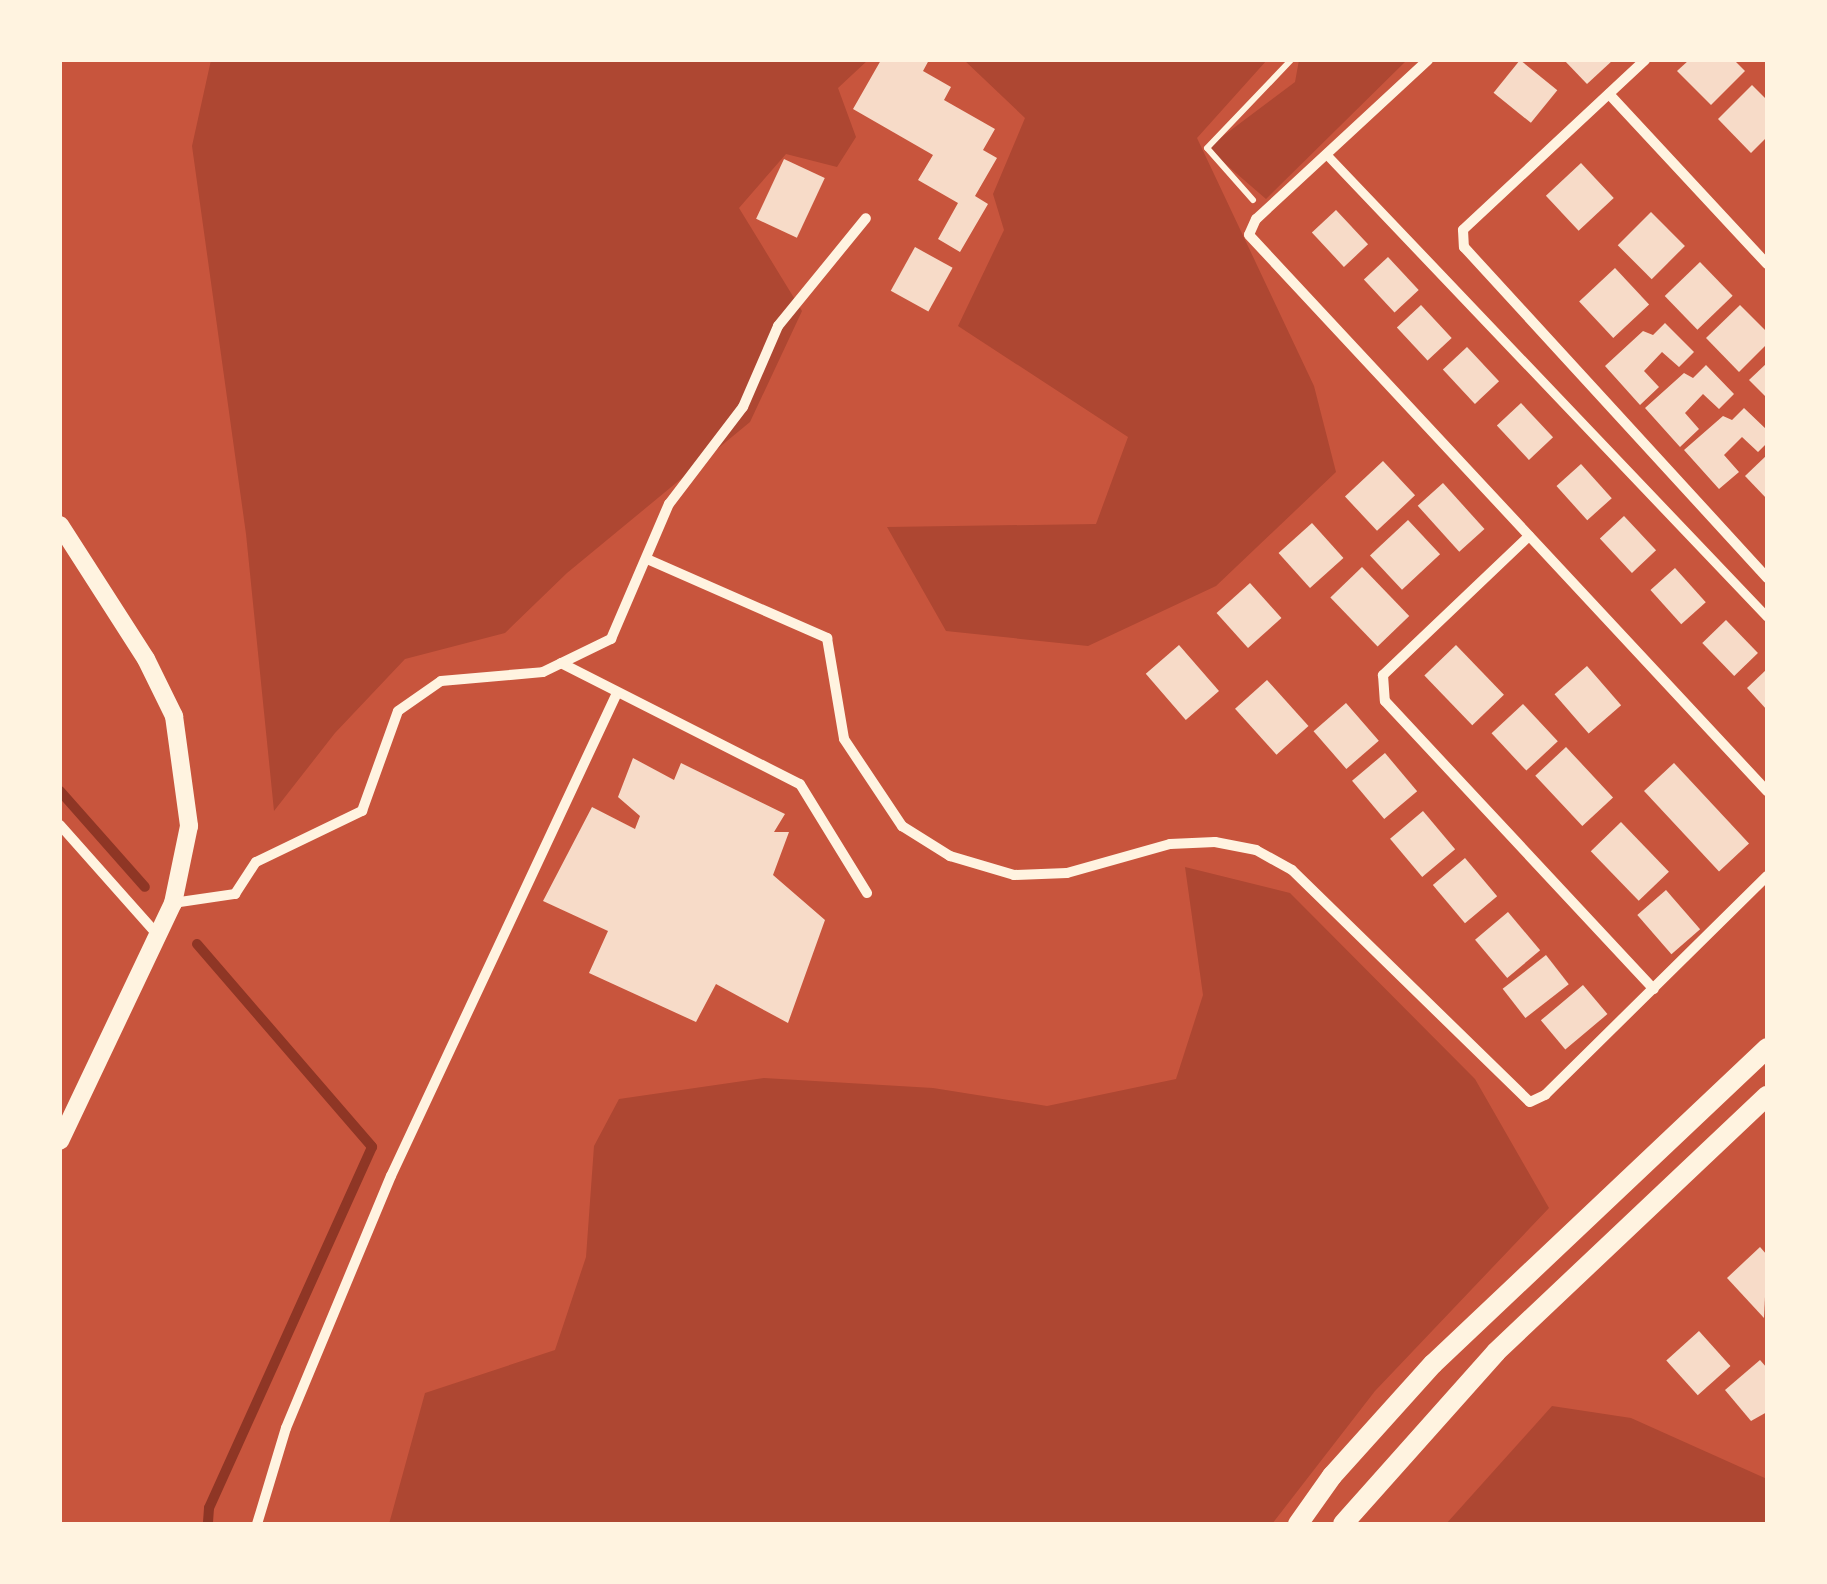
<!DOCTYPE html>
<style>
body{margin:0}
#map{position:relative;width:1827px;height:1584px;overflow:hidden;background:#c8553d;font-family:"Noto Serif",serif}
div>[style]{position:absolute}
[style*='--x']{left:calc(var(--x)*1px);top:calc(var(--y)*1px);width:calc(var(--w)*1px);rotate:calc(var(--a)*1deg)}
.green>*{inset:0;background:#ae4732}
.stream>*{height:10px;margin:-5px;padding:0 5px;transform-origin:5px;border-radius:5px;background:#8f3625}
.building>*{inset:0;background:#f7dbc8;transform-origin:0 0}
.path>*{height:6px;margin:-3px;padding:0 3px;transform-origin:3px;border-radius:3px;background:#fff3e0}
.pedestrian>*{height:9px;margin:-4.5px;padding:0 4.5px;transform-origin:4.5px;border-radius:4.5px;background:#fff3e0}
.minor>*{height:10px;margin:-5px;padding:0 5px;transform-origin:5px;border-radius:5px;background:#fff3e0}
.tertiary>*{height:18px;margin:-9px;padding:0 9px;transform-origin:9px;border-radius:9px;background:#fff3e0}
.secondary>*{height:20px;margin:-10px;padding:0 10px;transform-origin:10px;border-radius:10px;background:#fff3e0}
span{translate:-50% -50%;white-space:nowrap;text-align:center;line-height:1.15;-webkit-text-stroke:9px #fff3e0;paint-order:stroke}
.frame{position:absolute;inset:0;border:62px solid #fff3e0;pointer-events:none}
</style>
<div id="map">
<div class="green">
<i style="clip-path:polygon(211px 60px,868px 60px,838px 88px,856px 137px,837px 167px,786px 154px,739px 208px,802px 311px,750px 422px,567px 573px,505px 633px,405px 659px,335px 733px,274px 811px,246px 534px,192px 146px)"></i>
<i style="clip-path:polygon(964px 60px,1267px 60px,1197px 138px,1314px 386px,1336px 472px,1216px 586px,1088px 646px,946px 631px,887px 527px,1096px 524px,1128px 437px,958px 326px,1004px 230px,993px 194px,1025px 118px)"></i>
<i style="clip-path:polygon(1299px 60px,1407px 60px,1266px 199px,1207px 148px,1295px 82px)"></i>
<i style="clip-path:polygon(1185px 867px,1290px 893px,1475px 1079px,1549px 1208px,1375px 1391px,1272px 1524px,389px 1524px,425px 1393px,555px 1350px,586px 1257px,594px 1146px,619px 1099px,764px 1078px,933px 1088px,1047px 1106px,1176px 1079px,1203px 995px)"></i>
<i style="clip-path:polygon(1552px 1406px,1631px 1418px,1767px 1479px,1767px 1524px,1446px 1524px)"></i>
</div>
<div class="stream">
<i style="--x:60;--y:791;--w:128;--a:48.5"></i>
<i style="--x:197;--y:944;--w:268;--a:49.2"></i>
<i style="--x:372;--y:1147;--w:396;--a:114.3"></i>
<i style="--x:209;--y:1508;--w:16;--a:94"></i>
</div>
<div class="building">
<i style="clip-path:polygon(881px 60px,929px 60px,923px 71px,951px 87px,944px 100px,995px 129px,983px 150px,997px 158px,975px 196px,988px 204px,960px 252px,938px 239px,958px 203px,918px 180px,933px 155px,853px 109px)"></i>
<i style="left:1520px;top:60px;width:48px;height:42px;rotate:39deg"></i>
<i style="clip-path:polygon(1564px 60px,1613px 60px,1587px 84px)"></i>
<i style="clip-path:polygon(1689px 60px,1734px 60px,1745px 71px,1711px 105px,1677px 71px)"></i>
<i style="clip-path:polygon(1752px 85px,1767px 100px,1767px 137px,1751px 153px,1718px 119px)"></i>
<i style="left:784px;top:159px;width:45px;height:66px;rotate:25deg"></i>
<i style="left:1581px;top:163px;width:48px;height:48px;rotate:47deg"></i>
<i style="left:1336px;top:210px;width:47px;height:33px;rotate:47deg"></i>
<i style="left:1651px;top:212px;width:48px;height:47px;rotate:45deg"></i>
<i style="left:915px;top:247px;width:43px;height:50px;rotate:29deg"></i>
<i style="left:1388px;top:257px;width:45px;height:33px;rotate:47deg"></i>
<i style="left:1700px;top:262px;width:47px;height:49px;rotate:46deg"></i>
<i style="left:1615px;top:268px;width:50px;height:49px;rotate:47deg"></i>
<i style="left:1421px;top:305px;width:45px;height:33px;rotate:47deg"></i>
<i style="clip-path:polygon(1740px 305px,1767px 332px,1767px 344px,1739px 372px,1706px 338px)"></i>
<i style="clip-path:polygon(1665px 323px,1694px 352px,1679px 367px,1662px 352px,1644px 371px,1659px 387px,1640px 405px,1605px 366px,1643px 331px,1653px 335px)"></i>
<i style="left:1467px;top:347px;width:47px;height:33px;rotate:47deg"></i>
<i style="clip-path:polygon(1767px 363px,1767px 398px,1749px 380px)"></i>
<i style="clip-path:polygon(1706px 365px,1734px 394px,1719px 409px,1703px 394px,1685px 413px,1699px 429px,1680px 447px,1645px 408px,1684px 373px,1693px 378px)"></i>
<i style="left:1521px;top:403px;width:47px;height:33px;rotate:47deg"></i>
<i style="clip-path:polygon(1744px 408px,1767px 430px,1767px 443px,1758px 452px,1742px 437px,1724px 455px,1739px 472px,1719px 489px,1684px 450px,1723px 416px,1732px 420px)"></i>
<i style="clip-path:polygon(1767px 455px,1767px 499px,1745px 476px)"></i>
<i style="left:1383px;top:461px;width:47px;height:52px;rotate:47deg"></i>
<i style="left:1581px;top:464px;width:46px;height:33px;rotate:48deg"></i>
<i style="left:1443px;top:483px;width:62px;height:34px;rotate:48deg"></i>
<i style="left:1624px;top:516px;width:47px;height:33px;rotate:47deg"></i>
<i style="left:1408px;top:520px;width:47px;height:52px;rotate:47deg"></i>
<i style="left:1312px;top:523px;width:47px;height:45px;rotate:48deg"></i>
<i style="left:1362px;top:567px;width:68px;height:44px;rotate:46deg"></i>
<i style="left:1675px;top:568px;width:46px;height:33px;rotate:48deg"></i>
<i style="left:1250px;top:583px;width:47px;height:45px;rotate:48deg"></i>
<i style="left:1726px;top:620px;width:46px;height:33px;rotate:46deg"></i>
<i style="left:1179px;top:645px;width:61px;height:44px;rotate:49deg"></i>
<i style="left:1456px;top:645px;width:69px;height:44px;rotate:46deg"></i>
<i style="left:1587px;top:666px;width:52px;height:43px;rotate:49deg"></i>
<i style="clip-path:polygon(1767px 669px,1767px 710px,1747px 688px)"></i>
<i style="left:1267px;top:680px;width:62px;height:43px;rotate:48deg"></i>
<i style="left:1346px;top:703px;width:50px;height:43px;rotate:49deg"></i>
<i style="left:1523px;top:704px;width:51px;height:43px;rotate:47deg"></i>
<i style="left:1566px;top:747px;width:69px;height:42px;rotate:47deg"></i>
<i style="left:1385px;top:753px;width:50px;height:43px;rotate:50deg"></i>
<i style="clip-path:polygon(633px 758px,674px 780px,681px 763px,785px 814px,774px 832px,789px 832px,773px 875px,825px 920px,788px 1023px,716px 984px,696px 1022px,589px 973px,608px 931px,543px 901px,592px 807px,635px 829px,640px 816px,618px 797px)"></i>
<i style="left:1674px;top:763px;width:110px;height:41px;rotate:47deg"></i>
<i style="left:1423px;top:811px;width:50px;height:43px;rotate:50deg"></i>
<i style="left:1621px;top:822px;width:69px;height:42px;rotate:46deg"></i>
<i style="left:1465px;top:858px;width:50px;height:42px;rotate:50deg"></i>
<i style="left:1666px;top:890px;width:52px;height:38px;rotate:49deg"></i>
<i style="left:1508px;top:912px;width:50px;height:43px;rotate:50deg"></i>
<i style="left:1546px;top:955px;width:37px;height:55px;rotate:52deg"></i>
<i style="left:1583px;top:985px;width:38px;height:55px;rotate:50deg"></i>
<i style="clip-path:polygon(1760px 1247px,1767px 1255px,1764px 1318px,1727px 1278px)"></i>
<i style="left:1699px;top:1331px;width:47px;height:44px;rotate:48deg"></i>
<i style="clip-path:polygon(1760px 1360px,1767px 1368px,1767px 1412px,1751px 1421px,1725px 1390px)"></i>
</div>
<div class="path">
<i style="--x:1253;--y:200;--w:69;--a:-131.5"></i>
<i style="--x:1207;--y:148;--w:122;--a:-46.3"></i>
</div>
<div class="pedestrian">
<i style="--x:1326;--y:154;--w:639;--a:46.39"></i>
</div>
<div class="minor">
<i style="--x:1428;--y:60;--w:234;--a:137.2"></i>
<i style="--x:1256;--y:219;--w:17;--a:114"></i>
<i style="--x:1249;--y:235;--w:760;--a:47.03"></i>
<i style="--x:1645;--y:60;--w:249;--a:137"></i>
<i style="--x:1463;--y:230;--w:17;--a:87"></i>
<i style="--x:1464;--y:247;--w:449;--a:47.5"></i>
<i style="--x:1609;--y:94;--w:232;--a:47.1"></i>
<i style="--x:1529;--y:536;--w:202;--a:136.4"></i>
<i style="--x:1383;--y:675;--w:26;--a:86"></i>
<i style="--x:1385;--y:701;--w:394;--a:47"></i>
<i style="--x:647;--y:559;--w:197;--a:23.7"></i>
<i style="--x:827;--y:638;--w:102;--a:80.4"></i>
<i style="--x:844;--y:739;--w:105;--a:56.3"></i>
<i style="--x:902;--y:826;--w:57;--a:32"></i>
<i style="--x:950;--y:856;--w:67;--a:16.5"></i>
<i style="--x:1014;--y:875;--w:53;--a:-2.2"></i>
<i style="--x:1067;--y:873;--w:107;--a:-15.7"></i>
<i style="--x:1170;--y:844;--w:45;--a:-2.5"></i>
<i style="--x:1215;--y:842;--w:42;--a:11"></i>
<i style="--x:1256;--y:850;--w:41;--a:29.1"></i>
<i style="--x:1292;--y:870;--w:332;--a:44.3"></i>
<i style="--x:1530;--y:1102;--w:17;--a:-25"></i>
<i style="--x:1545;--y:1095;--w:312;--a:-44.6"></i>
<i style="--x:561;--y:663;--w:268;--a:26.9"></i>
<i style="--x:800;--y:784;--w:128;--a:58.4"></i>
<i style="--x:60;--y:825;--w:144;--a:48.4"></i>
<i style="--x:173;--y:903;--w:63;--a:-8.3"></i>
<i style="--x:235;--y:894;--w:38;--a:-57"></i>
<i style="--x:256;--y:862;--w:118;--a:-25.7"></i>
<i style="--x:362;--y:811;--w:106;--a:-70.2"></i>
<i style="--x:398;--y:711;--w:52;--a:-34.9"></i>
<i style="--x:441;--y:681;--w:102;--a:-5"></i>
<i style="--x:543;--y:672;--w:76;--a:-25.9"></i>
<i style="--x:611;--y:639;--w:147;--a:-66.8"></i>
<i style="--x:669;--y:504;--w:122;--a:-52.7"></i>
<i style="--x:743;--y:407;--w:88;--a:-66.6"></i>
<i style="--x:778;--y:326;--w:139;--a:-50.8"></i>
<i style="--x:257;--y:1524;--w:100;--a:-73.2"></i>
<i style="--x:286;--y:1428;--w:273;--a:-67.4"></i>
<i style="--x:391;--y:1176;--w:531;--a:-64.93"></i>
</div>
<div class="tertiary">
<i style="--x:60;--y:525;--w:159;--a:57.3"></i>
<i style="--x:146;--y:659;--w:64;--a:63.8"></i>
<i style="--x:174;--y:716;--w:111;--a:82.2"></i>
<i style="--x:189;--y:826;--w:79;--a:101.7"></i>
<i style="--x:173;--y:903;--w:263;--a:115.4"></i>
</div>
<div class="secondary">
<i style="--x:1298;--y:1524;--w:59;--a:-54.7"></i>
<i style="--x:1332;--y:1476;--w:151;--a:-48"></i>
<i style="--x:1433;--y:1364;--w:460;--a:-43.4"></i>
<i style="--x:1343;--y:1524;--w:230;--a:-48.3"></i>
<i style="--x:1496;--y:1352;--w:373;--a:-43.4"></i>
</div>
<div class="frame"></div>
</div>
